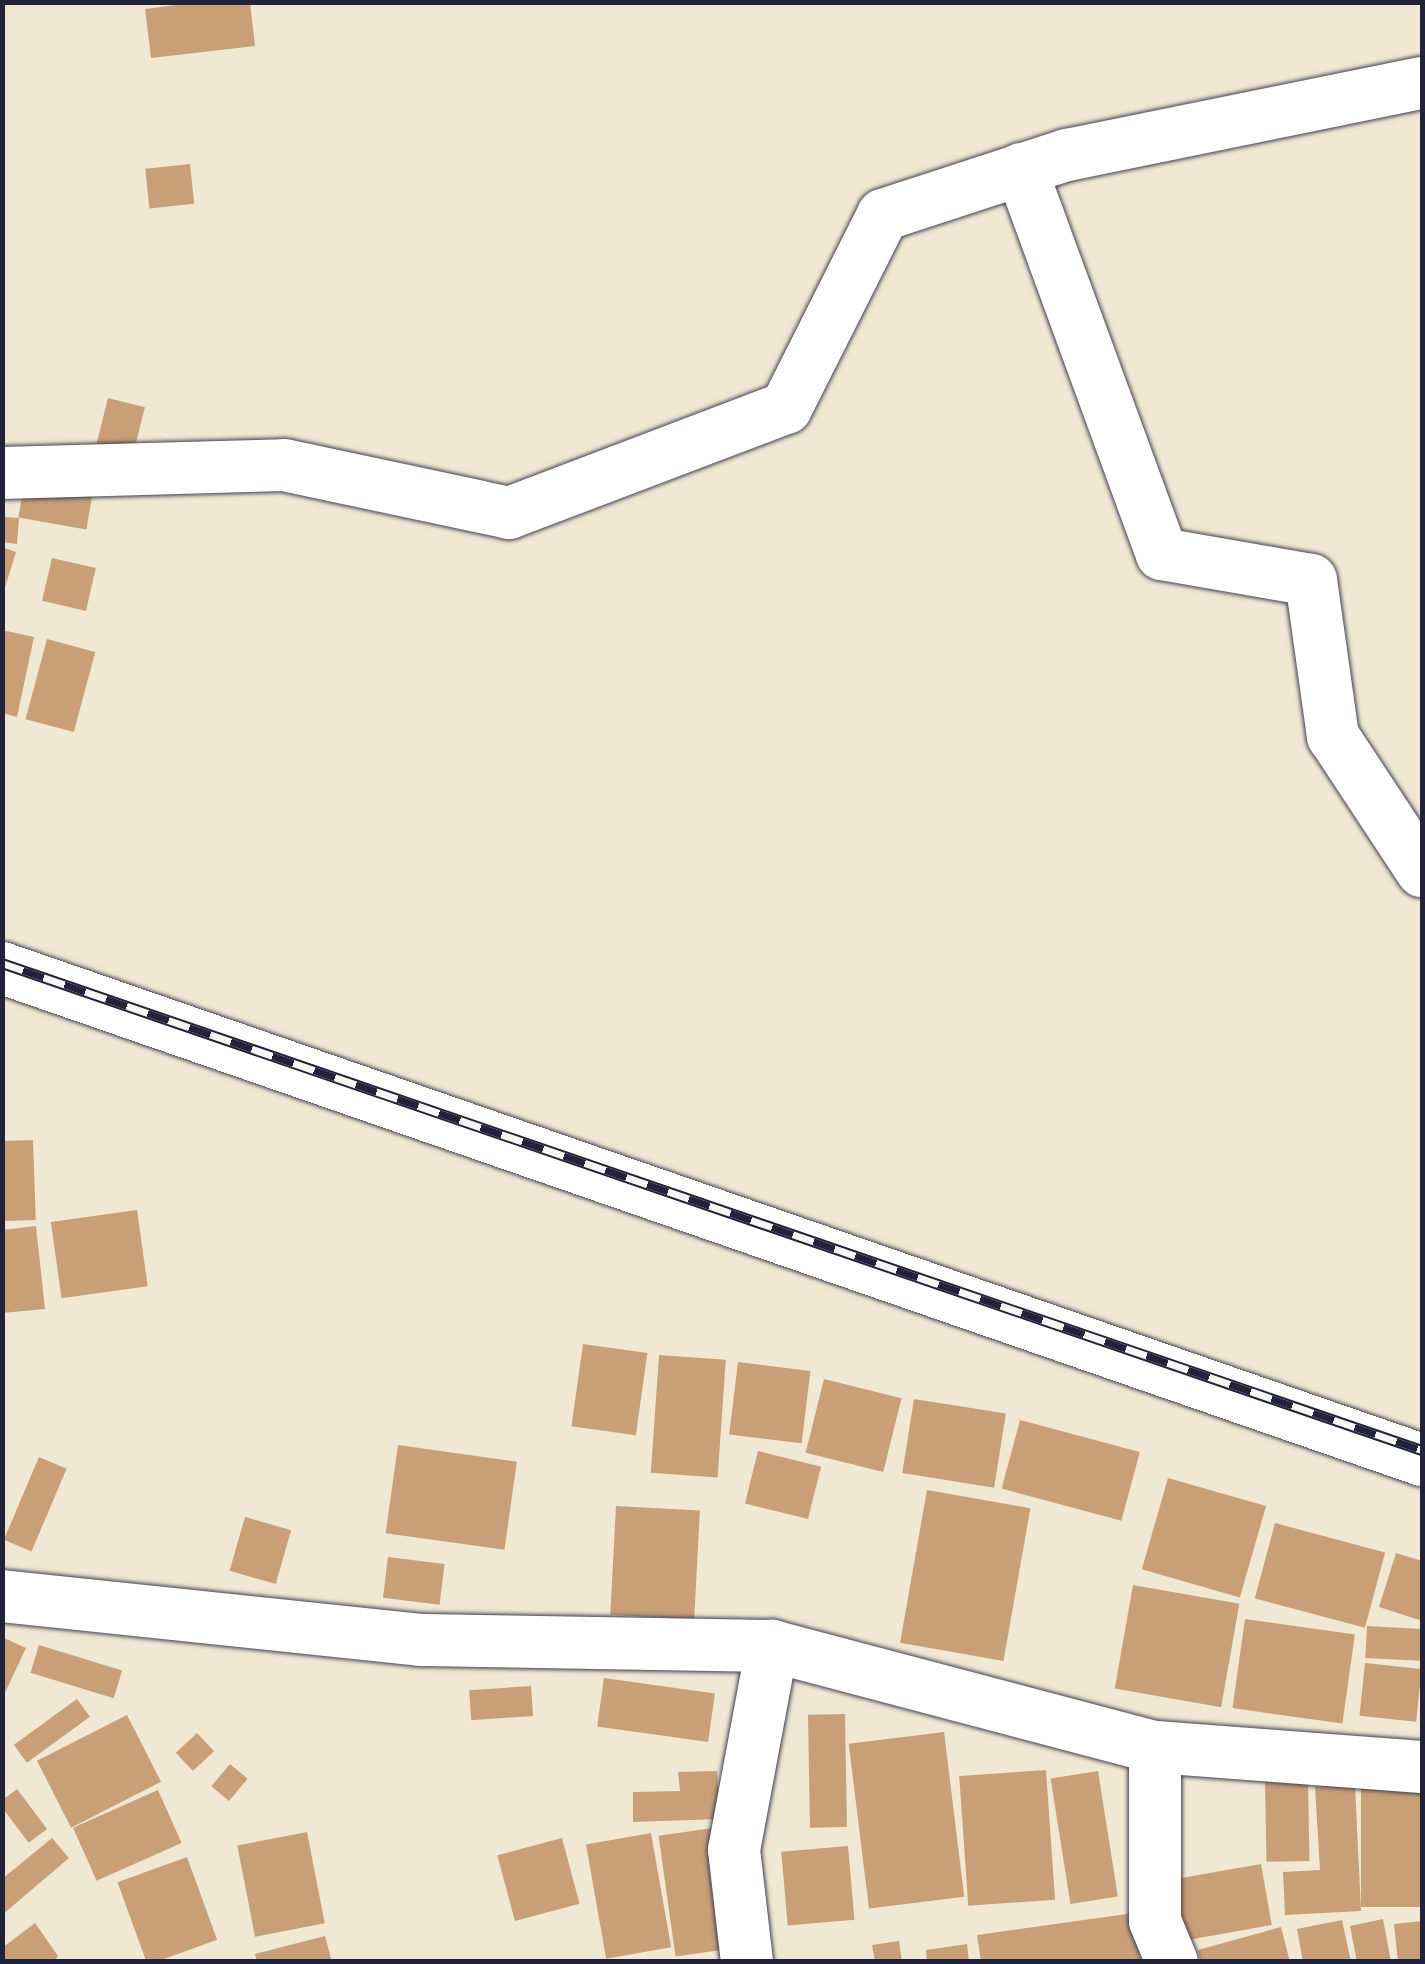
<!DOCTYPE html>
<style>
body{margin:0}
#map{position:relative;width:1425px;height:1964px;overflow:hidden;background:#f0e8d3;font-family:Vollkorn,serif}
div>[style]{position:absolute}
[style*='--x']{left:calc(var(--x)*1px);top:calc(var(--y)*1px);width:calc(var(--w)*1px);rotate:calc(var(--a)*1deg)}
.building>*{inset:0;background:#c99f77;transform-origin:0 0}
.roads{filter:drop-shadow(0 0 2px #414052) drop-shadow(0 0 2px #414052)}
.minor>*{height:52px;margin:-26px;padding:0 26px;transform-origin:26px;border-radius:26px;background:#fff}
.rail>*{height:11px;margin-top:-5.5px;transform-origin:0;background:repeating-linear-gradient(90deg,#f6f6f2 0 22px,#22223b 0 44px);box-sizing:border-box;border-block:2px solid #22223b}
span{translate:-50% -50%;white-space:nowrap;text-align:center;line-height:1.15;-webkit-text-stroke:9px #f6f6f2;paint-order:stroke}
.frame{position:absolute;inset:0;border:5px solid #22223b;pointer-events:none}
</style>
<div id="map">
<div class="building">
<i style="clip-path:polygon(200px 2px,250px 2px,255px 46px,151px 58px,145px 9px)"></i>
<i style="left:190px;top:164px;width:40px;height:45px;rotate:84deg"></i>
<i style="left:108px;top:398px;width:38px;height:47px;rotate:14deg"></i>
<i style="left:25px;top:480px;width:69px;height:38px;rotate:10deg"></i>
<i style="clip-path:polygon(2px 517px,19px 518px,17px 544px,2px 542px)"></i>
<i style="clip-path:polygon(2px 547px,16px 552px,3px 594px,2px 594px)"></i>
<i style="left:52px;top:558px;width:45px;height:44px;rotate:13deg"></i>
<i style="clip-path:polygon(2px 630px,34px 637px,17px 717px,2px 713px)"></i>
<i style="left:47px;top:639px;width:50px;height:83px;rotate:15deg"></i>
<i style="left:33px;top:1140px;width:80px;height:31px;rotate:88deg"></i>
<i style="left:137px;top:1210px;width:77px;height:87px;rotate:82deg"></i>
<i style="clip-path:polygon(36px 1226px,45px 1309px,2px 1313px,2px 1230px)"></i>
<i style="left:583px;top:1344px;width:65px;height:83px;rotate:8deg"></i>
<i style="left:659px;top:1355px;width:67px;height:118px;rotate:4deg"></i>
<i style="left:738px;top:1362px;width:73px;height:73px;rotate:7deg"></i>
<i style="left:824px;top:1379px;width:80px;height:76px;rotate:14deg"></i>
<i style="left:914px;top:1399px;width:93px;height:75px;rotate:9deg"></i>
<i style="left:1020px;top:1420px;width:124px;height:71px;rotate:15deg"></i>
<i style="left:398px;top:1445px;width:120px;height:89px;rotate:8deg"></i>
<i style="left:758px;top:1451px;width:65px;height:54px;rotate:14deg"></i>
<i style="left:39px;top:1457px;width:30px;height:90px;rotate:23deg"></i>
<i style="left:1168px;top:1478px;width:102px;height:95px;rotate:16deg"></i>
<i style="left:927px;top:1490px;width:105px;height:155px;rotate:10deg"></i>
<i style="left:616px;top:1506px;width:84px;height:109px;rotate:3deg"></i>
<i style="left:245px;top:1517px;width:48px;height:56px;rotate:16deg"></i>
<i style="left:1275px;top:1523px;width:114px;height:78px;rotate:15deg"></i>
<i style="clip-path:polygon(1396px 1553px,1422px 1561px,1422px 1621px,1379px 1607px)"></i>
<i style="left:388px;top:1557px;width:57px;height:41px;rotate:7deg"></i>
<i style="left:1133px;top:1585px;width:108px;height:105px;rotate:10deg"></i>
<i style="left:1245px;top:1619px;width:111px;height:90px;rotate:8deg"></i>
<i style="left:1367px;top:1626px;width:55px;height:32px;rotate:3deg"></i>
<i style="clip-path:polygon(2px 1637px,26px 1648px,2px 1699px)"></i>
<i style="left:39px;top:1645px;width:87px;height:29px;rotate:17deg"></i>
<i style="left:1365px;top:1663px;width:57px;height:53px;rotate:6deg"></i>
<i style="left:604px;top:1678px;width:112px;height:49px;rotate:8deg"></i>
<i style="left:531px;top:1686px;width:30px;height:62px;rotate:86deg"></i>
<i style="left:77px;top:1699px;width:22px;height:78px;rotate:54deg"></i>
<i style="left:845px;top:1714px;width:113px;height:37px;rotate:89deg"></i>
<i style="left:127px;top:1715px;width:75px;height:101px;rotate:63deg"></i>
<i style="left:944px;top:1732px;width:166px;height:96px;rotate:83deg"></i>
<i style="left:197px;top:1733px;width:25px;height:29px;rotate:47deg"></i>
<i style="left:230px;top:1764px;width:23px;height:29px;rotate:40deg"></i>
<i style="left:1046px;top:1770px;width:130px;height:87px;rotate:86deg"></i>
<i style="clip-path:polygon(717px 1771px,720px 1819px,633px 1822px,633px 1792px,680px 1791px,678px 1772px)"></i>
<i style="left:1098px;top:1771px;width:127px;height:48px;rotate:81deg"></i>
<i style="left:1422px;top:1777px;width:130px;height:61px;rotate:90deg"></i>
<i style="left:1308px;top:1778px;width:83px;height:43px;rotate:89deg"></i>
<i style="clip-path:polygon(1355px 1785px,1361px 1911px,1285px 1915px,1283px 1872px,1320px 1870px,1315px 1787px)"></i>
<i style="left:17px;top:1789px;width:50px;height:23px;rotate:53deg"></i>
<i style="left:158px;top:1790px;width:58px;height:93px;rotate:66deg"></i>
<i style="left:713px;top:1828px;width:122px;height:55px;rotate:82deg"></i>
<i style="left:307px;top:1832px;width:93px;height:71px;rotate:79deg"></i>
<i style="left:651px;top:1833px;width:116px;height:66px;rotate:80deg"></i>
<i style="clip-path:polygon(52px 1838px,69px 1858px,2px 1915px,2px 1879px)"></i>
<i style="left:562px;top:1838px;width:68px;height:67px;rotate:75deg"></i>
<i style="left:848px;top:1846px;width:74px;height:67px;rotate:85deg"></i>
<i style="left:187px;top:1857px;width:88px;height:74px;rotate:70deg"></i>
<i style="left:1261px;top:1864px;width:62px;height:87px;rotate:80deg"></i>
<i style="clip-path:polygon(1134px 1913px,1141px 1962px,981px 1962px,977px 1935px)"></i>
<i style="clip-path:polygon(1383px 1919px,1391px 1962px,1357px 1962px,1350px 1926px)"></i>
<i style="clip-path:polygon(1342px 1920px,1351px 1962px,1303px 1962px,1297px 1929px)"></i>
<i style="clip-path:polygon(1422px 1921px,1422px 1962px,1398px 1962px,1394px 1924px)"></i>
<i style="clip-path:polygon(35px 1923px,58px 1956px,54px 1962px,2px 1962px,2px 1948px)"></i>
<i style="clip-path:polygon(1281px 1927px,1290px 1962px,1201px 1962px,1198px 1950px)"></i>
<i style="clip-path:polygon(325px 1936px,332px 1962px,257px 1962px,255px 1954px)"></i>
<i style="clip-path:polygon(899px 1941px,902px 1962px,875px 1962px,872px 1945px)"></i>
<i style="clip-path:polygon(967px 1944px,969px 1962px,927px 1962px,926px 1950px)"></i>
</div>
<div class="roads">
<div class="minor">
<i style="--x:1021;--y:169;--w:410;--a:69.9"></i>
<i style="--x:1162;--y:554;--w:151;--a:9.9"></i>
<i style="--x:1311;--y:580;--w:158;--a:82"></i>
<i style="--x:1333;--y:736;--w:162;--a:56.6"></i>
<i style="--x:2;--y:473;--w:282;--a:-1.6"></i>
<i style="--x:284;--y:465;--w:230;--a:12"></i>
<i style="--x:509;--y:513;--w:296;--a:-20.8"></i>
<i style="--x:786;--y:408;--w:216;--a:-63.3"></i>
<i style="--x:883;--y:215;--w:194;--a:-18.1"></i>
<i style="--x:1067;--y:155;--w:362;--a:-11.5"></i>
<i style="--x:2;--y:968;--w:1503;--a:19.11"></i>
<i style="--x:2;--y:1596;--w:421;--a:6"></i>
<i style="--x:421;--y:1640;--w:351;--a:1"></i>
<i style="--x:772;--y:1646;--w:396;--a:14.8"></i>
<i style="--x:1155;--y:1747;--w:268;--a:4.3"></i>
<i style="--x:1155;--y:1747;--w:174;--a:90"></i>
<i style="--x:1155;--y:1921;--w:44;--a:67.5"></i>
<i style="--x:747;--y:1962;--w:113;--a:-96.6"></i>
<i style="--x:734;--y:1850;--w:208;--a:-79.4"></i>
</div>
</div>
<div class="rail">
<i style="--x:2;--y:963;--w:1501;--a:18.93"></i>
</div>
<div class="frame"></div>
</div>
